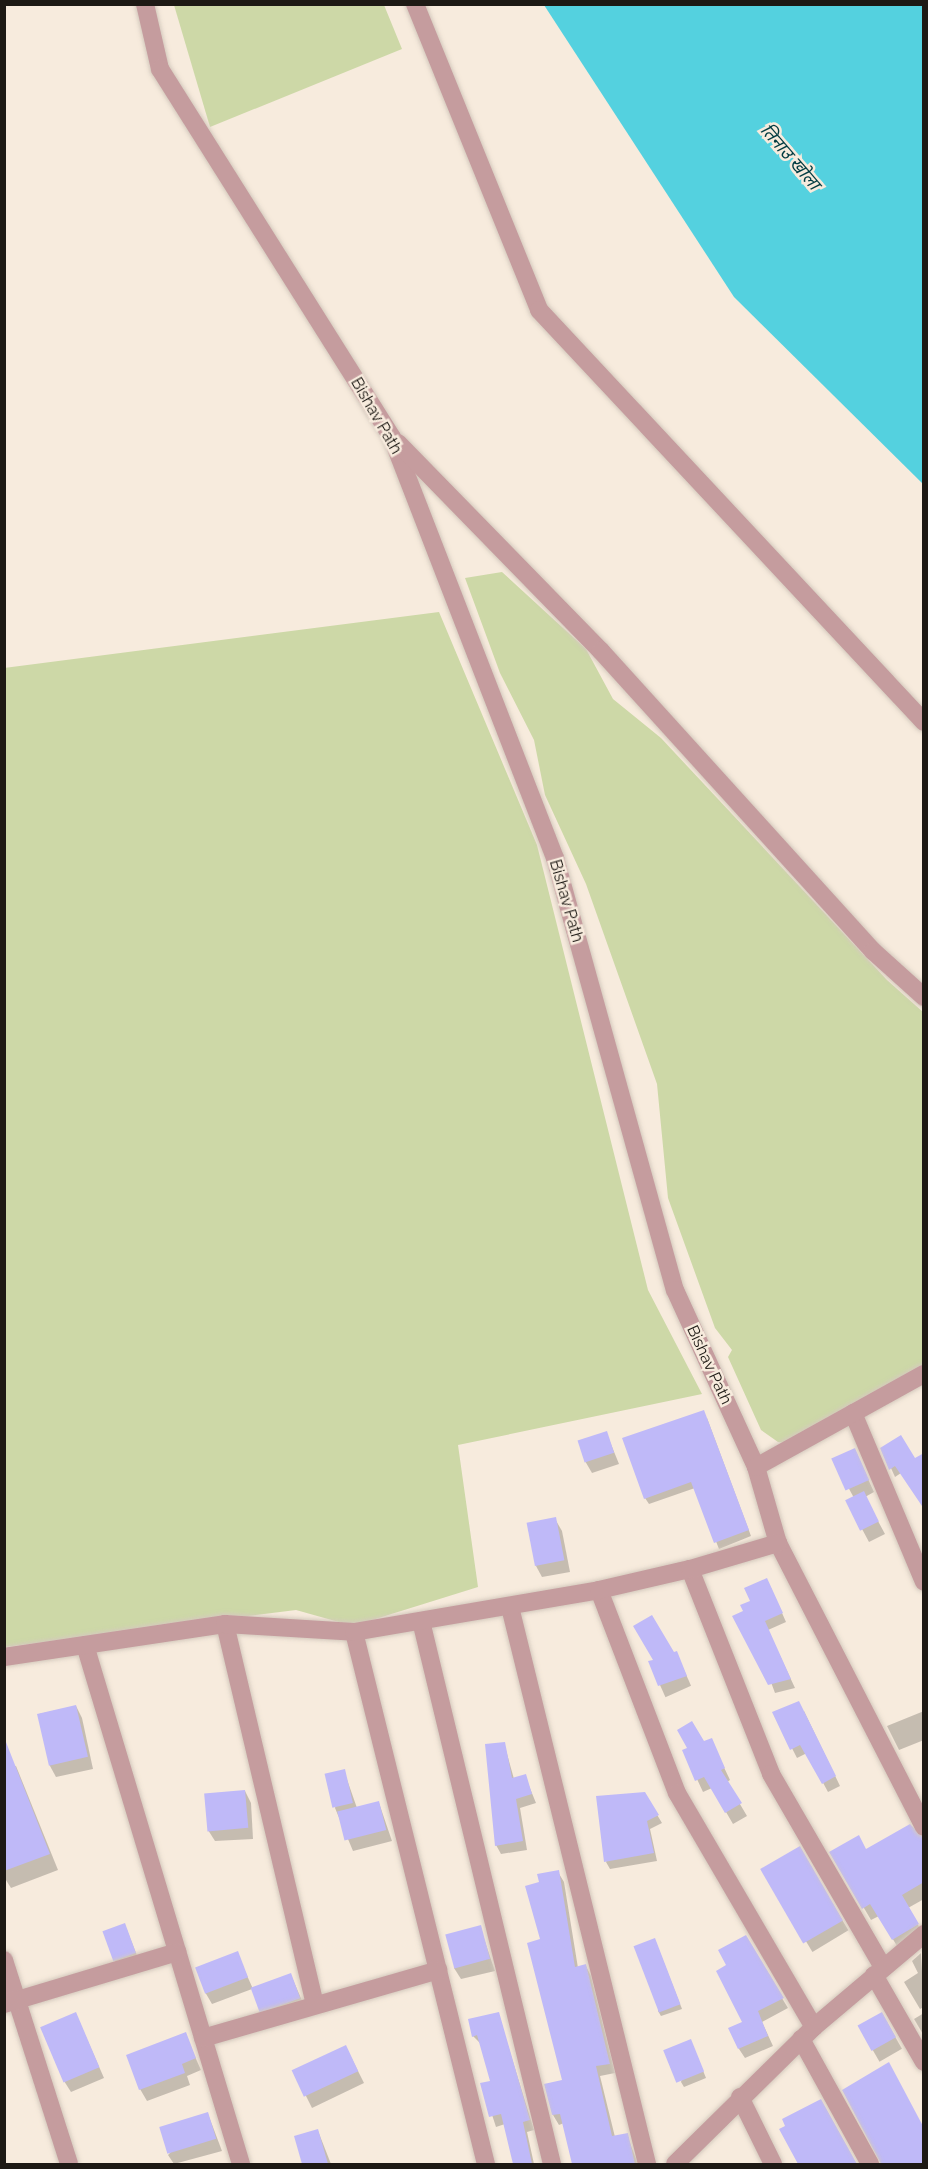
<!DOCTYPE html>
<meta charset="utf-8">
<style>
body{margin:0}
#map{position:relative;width:928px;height:2169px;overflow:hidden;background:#f7ebdd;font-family:Raleway,"Noto Sans Devanagari",sans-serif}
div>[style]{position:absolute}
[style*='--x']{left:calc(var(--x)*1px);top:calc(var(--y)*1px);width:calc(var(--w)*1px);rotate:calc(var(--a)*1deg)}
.green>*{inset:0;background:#cdd8a7}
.water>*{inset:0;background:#54d1df}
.shadow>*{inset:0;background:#0003;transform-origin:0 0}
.building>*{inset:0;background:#bfb9f8;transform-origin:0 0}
.roads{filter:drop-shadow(0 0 2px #d4c9bd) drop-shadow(0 0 2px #d4c9bd)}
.minor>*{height:18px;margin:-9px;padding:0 9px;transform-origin:9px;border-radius:9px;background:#c59c9e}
span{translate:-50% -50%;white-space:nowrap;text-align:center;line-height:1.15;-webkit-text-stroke:5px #f7ebdd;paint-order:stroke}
.street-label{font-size:16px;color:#1d1914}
.water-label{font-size:18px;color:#003b41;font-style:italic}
.frame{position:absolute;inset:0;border:6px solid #1d1914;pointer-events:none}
</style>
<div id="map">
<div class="green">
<i style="clip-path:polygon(174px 5px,384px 5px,402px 49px,210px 127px)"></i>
<i style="clip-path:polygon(502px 572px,586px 649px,613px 699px,661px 738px,887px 980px,923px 1012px,923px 1366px,789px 1443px,778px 1442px,761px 1430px,728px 1357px,732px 1350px,715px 1328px,668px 1198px,657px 1084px,586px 884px,545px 795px,534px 740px,500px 673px,465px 578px)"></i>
<i style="clip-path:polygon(439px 612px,537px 845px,648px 1290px,702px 1394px,458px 1445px,478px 1587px,353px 1626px,296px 1610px,5px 1647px,4px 668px)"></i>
</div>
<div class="water">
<i style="clip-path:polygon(544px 5px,923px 5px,923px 484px,734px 297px)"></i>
</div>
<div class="shadow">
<i style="clip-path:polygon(707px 1418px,751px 1536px,719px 1549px,695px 1488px,649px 1504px,645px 1498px)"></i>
<i style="clip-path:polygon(606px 1432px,619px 1464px,592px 1473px,585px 1461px)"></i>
<i style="clip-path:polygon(882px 1448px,901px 1473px,895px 1477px)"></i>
<i style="clip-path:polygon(855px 1450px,874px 1492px,865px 1497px,885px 1534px,869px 1542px,847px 1501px,854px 1498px,834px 1461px)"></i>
<i style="clip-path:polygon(555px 1519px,562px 1531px,570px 1572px,542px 1577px,536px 1566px)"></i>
<i style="clip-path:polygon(771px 1588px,786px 1622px,768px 1630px,795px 1688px,775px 1693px,745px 1612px)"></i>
<i style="left:676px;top:1652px;width:37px;height:28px;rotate:66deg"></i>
<i style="clip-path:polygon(76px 1706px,82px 1718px,93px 1769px,56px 1777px,50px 1766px,39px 1714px)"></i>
<i style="clip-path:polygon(804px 1711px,840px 1786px,828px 1792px,807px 1753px,797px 1758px,774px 1713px)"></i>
<i style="clip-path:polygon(924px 1711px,924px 1740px,899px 1750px,887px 1726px)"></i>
<i style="clip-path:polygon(711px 1740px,730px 1780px,727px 1782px,747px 1816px,733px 1824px,712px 1788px,703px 1792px,684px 1751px)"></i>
<i style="clip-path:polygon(504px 1743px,514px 1779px,525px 1776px,536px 1803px,520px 1808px,527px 1850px,501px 1854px,496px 1845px)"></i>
<i style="clip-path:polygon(16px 1766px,58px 1870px,11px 1888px,4px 1877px,4px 1768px)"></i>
<i style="clip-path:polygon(344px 1771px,357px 1808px,379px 1803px,392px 1841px,353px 1851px,335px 1808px)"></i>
<i style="clip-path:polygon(245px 1791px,251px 1803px,253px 1839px,215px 1841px,208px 1830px)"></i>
<i style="clip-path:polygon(644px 1793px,662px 1823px,650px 1829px,657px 1861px,610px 1869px,606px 1862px)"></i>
<i style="clip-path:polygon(924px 1847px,924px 1899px,908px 1908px,924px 1935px,900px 1951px,879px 1916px,871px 1920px,831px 1852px)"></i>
<i style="left:799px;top:1848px;width:96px;height:42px;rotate:59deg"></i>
<i style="clip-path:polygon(558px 1872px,564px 1882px,578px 1968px,586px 1966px,591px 1976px,615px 2073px,600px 2076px,615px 2137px,627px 2135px,638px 2164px,573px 2164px,564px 2123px,559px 2125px,553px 2115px,546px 2086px,564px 2082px,542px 1941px,541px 1883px)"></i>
<i style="clip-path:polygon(480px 1927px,495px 1971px,461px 1979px,454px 1968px)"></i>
<i style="clip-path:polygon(127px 1930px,138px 1958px,117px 1964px,114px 1959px)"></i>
<i style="clip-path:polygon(745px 1937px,788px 2008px,762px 2022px,773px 2046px,745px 2058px,739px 2049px,744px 2023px,728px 1966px)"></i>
<i style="clip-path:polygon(657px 1945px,682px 2009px,661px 2016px,658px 2011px)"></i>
<i style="clip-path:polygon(237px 1953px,253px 1989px,291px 1975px,306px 2010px,267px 2021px,252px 1989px,212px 2004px,205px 1992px)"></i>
<i style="clip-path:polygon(921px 1953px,924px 2007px,920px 2009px,904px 1982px,918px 1973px,912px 1961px)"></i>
<i style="clip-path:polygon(498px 2013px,534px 2130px,527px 2132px,534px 2164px,516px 2164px,505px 2124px,496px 2127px,482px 2084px,492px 2082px,482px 2045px,473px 2036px)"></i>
<i style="clip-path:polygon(924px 2013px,924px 2036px,914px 2019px)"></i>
<i style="clip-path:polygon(76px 2014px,104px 2078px,71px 2092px,64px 2081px)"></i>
<i style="left:882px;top:2014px;width:40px;height:26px;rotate:60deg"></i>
<i style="clip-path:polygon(185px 2034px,201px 2070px,187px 2076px,190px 2085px,147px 2101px,140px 2089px)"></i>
<i style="clip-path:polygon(693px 2046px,706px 2078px,684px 2087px,681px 2082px)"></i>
<i style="clip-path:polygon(352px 2059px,364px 2083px,312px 2108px,294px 2072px)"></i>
<i style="clip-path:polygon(820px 2101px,856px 2164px,818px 2164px,813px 2154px)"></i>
<i style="clip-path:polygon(208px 2114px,222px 2151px,174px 2164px,168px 2155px)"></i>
<i style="clip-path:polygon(924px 2130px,924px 2164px,881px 2164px,881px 2158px)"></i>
<i style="clip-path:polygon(318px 2131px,331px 2164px,304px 2164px,296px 2137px)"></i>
</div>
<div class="building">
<i style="clip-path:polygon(704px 1410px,749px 1530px,714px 1543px,691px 1482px,644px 1499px,622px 1438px)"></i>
<i style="left:607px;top:1431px;width:23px;height:31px;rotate:72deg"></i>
<i style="clip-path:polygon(901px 1435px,915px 1458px,924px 1453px,924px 1509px,895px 1466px,889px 1470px,880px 1448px)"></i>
<i style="left:855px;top:1448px;width:35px;height:26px;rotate:66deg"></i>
<i style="left:864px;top:1491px;width:34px;height:21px;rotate:64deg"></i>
<i style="left:556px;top:1517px;width:44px;height:30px;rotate:79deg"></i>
<i style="clip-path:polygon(767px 1578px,783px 1613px,765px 1621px,791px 1679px,768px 1685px,732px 1616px,743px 1611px,740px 1605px,750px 1601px,744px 1588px)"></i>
<i style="clip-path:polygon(652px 1615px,674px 1652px,677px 1651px,687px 1676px,658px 1686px,648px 1661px,653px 1660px,633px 1626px)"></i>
<i style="clip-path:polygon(799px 1701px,836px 1776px,822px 1784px,800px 1745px,790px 1750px,772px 1712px)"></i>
<i style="left:76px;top:1705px;width:53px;height:40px;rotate:77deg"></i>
<i style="clip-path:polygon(692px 1721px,704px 1741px,712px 1738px,725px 1768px,721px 1770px,742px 1803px,725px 1813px,704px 1777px,695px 1781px,682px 1750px,687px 1748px,677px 1730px)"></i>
<i style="clip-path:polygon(4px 1737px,50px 1854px,4px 1871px)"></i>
<i style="clip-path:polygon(505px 1742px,512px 1778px,526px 1774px,532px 1794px,516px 1799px,523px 1841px,495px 1846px,485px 1744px)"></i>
<i style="left:345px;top:1769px;width:35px;height:21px;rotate:77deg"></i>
<i style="left:245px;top:1790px;width:38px;height:41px;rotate:85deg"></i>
<i style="clip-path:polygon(645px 1792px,659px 1815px,647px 1821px,654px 1853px,604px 1862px,596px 1796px)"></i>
<i style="left:379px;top:1801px;width:30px;height:43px;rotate:76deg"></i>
<i style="clip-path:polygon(910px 1824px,924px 1838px,924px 1882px,902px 1895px,919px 1924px,892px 1940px,870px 1904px,862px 1909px,829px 1852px,859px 1835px,866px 1849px)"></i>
<i style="left:800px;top:1846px;width:86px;height:46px;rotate:60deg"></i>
<i style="clip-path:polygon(559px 1870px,575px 1967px,586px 1964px,610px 2064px,596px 2066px,612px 2136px,628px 2133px,635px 2164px,572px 2164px,560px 2114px,552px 2115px,544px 2084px,562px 2080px,527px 1943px,540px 1939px,525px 1886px,539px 1882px,537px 1874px)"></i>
<i style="left:125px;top:1923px;width:32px;height:24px;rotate:70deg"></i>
<i style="left:481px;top:1925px;width:35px;height:37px;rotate:75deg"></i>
<i style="clip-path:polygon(746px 1935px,784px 1998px,758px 2011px,768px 2036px,738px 2049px,728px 2028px,742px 2022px,716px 1971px,726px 1965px,718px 1950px)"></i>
<i style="left:655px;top:1938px;width:71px;height:23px;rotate:69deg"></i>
<i style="left:238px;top:1951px;width:28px;height:46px;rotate:69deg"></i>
<i style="left:291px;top:1973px;width:27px;height:43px;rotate:70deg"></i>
<i style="left:76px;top:2012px;width:60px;height:39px;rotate:67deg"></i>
<i style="clip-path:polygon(499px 2012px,530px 2120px,523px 2122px,532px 2164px,513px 2164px,501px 2114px,489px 2117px,480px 2083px,490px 2081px,477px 2035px,472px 2037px,468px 2019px)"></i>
<i style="left:882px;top:2012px;width:29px;height:28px;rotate:61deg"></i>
<i style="clip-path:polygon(186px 2032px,196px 2058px,182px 2064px,185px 2073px,139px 2090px,126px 2055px)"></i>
<i style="left:691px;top:2039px;width:35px;height:30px;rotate:68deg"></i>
<i style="left:346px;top:2045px;width:29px;height:60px;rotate:65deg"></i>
<i style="clip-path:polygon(889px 2062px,924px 2128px,924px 2164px,881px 2164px,842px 2090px)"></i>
<i style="clip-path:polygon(821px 2099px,857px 2164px,798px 2164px,779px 2129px,785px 2126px,782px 2119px)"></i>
<i style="left:208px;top:2112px;width:28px;height:51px;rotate:73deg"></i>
<i style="clip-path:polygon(318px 2129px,328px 2164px,302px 2164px,294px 2136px)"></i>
</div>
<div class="roads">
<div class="minor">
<i style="--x:145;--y:4;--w:67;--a:77"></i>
<i style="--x:160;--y:69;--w:436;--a:57.8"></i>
<i style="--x:392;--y:438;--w:451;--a:68.8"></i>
<i style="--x:555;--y:858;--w:448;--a:74.5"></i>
<i style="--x:675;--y:1290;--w:195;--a:65.4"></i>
<i style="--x:756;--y:1467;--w:79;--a:73.9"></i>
<i style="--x:778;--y:1543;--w:319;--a:62.8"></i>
<i style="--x:415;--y:4;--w:330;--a:67.9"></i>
<i style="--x:539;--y:310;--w:564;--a:46.94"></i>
<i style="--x:398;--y:443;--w:291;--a:45.7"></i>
<i style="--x:601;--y:651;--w:405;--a:47.8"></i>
<i style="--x:873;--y:951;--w:69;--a:42"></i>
<i style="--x:853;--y:1413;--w:183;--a:67.2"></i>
<i style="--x:756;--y:1467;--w:192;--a:-29"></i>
<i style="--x:690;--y:1569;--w:220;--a:68.4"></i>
<i style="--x:771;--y:1774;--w:223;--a:59.9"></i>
<i style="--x:599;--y:1590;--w:217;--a:69"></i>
<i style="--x:677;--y:1793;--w:271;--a:59.7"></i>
<i style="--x:510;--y:1607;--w:574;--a:76.18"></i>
<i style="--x:421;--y:1621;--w:559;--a:76.44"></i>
<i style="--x:225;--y:1624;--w:391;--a:76.7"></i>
<i style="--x:354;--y:1632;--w:548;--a:76.07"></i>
<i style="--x:85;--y:1645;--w:542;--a:73.27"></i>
<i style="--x:4;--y:1657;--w:223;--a:-8.5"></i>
<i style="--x:225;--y:1624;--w:129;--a:3.5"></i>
<i style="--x:354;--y:1632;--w:249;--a:-9.7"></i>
<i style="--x:599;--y:1590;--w:93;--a:-13"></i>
<i style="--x:690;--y:1569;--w:92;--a:-16.5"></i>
<i style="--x:4;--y:1960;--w:214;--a:72.3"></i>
<i style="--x:874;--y:1975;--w:100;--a:60.1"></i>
<i style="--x:4;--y:2004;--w:181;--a:-16.7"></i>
<i style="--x:203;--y:2038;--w:245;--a:-16.1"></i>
<i style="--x:801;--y:2039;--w:143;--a:61.1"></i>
<i style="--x:740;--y:2097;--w:75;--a:63.8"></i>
<i style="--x:675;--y:2164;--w:195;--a:-44.6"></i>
<i style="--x:814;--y:2027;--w:144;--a:-40.2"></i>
</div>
</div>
<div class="street-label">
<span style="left:376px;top:416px;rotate:60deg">Bishav Path</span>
<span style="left:566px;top:901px;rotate:74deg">Bishav Path</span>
<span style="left:709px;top:1365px;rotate:65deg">Bishav Path</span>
</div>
<div class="water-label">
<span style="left:790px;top:157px;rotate:49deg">तिनाउ खोला</span>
</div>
<div class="frame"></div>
</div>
